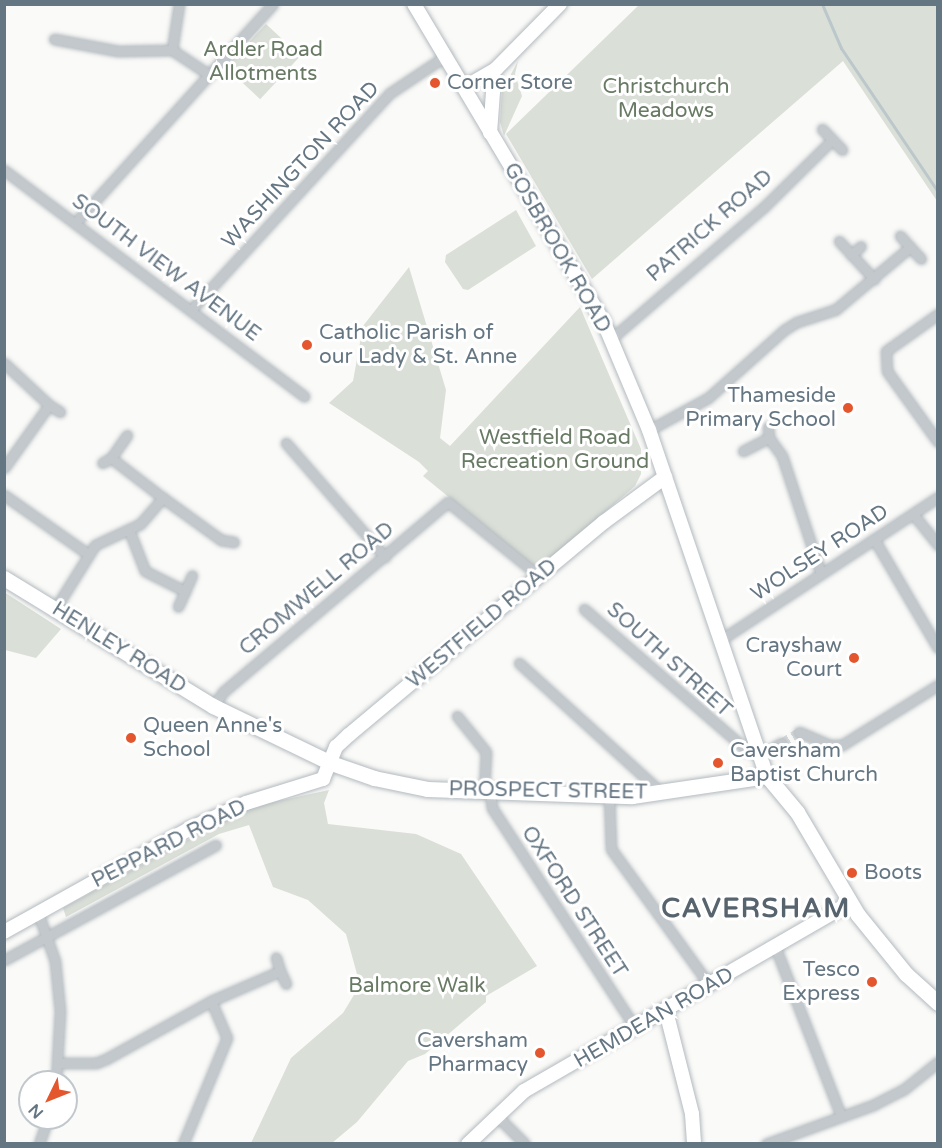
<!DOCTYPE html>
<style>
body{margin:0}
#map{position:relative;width:942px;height:1148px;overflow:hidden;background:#fafaf8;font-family:"Varela Round",sans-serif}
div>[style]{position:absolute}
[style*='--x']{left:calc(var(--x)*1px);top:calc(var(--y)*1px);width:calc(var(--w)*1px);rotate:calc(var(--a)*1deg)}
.green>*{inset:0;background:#dadfd7;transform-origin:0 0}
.stream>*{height:3px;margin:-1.5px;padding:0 1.5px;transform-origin:1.5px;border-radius:1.5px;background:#bbc7cb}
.street-tunnel>*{height:9px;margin-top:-4.5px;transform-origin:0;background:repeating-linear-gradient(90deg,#d5d9db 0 9px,transparent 0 13.5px)}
.roads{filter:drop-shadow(0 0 2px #b3babf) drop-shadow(0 0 2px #b3babf)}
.street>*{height:9px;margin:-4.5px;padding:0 4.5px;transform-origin:4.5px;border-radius:4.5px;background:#c3c8cc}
.secondary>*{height:14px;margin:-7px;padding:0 7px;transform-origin:7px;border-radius:7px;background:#fff}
.primary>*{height:15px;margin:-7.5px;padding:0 7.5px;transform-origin:7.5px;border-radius:7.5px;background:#fff}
.dots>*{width:16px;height:16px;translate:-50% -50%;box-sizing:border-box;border:3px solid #fff;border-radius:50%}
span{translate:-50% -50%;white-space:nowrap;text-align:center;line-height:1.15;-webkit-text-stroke:6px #fff;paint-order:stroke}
.park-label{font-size:21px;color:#687a64}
.poi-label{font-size:21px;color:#657683}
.left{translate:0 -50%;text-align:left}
.right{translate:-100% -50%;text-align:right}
.street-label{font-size:21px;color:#657683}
.district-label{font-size:27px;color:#57646e;font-weight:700;letter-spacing:1.5px}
.frame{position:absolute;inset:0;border:6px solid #657683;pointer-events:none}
.north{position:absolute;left:18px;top:1070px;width:60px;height:60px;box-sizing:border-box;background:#fff;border:2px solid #c1c8cd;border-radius:50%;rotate:227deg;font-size:16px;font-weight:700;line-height:24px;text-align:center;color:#657683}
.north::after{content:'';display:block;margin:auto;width:21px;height:27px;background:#e4572e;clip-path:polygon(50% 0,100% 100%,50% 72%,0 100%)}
</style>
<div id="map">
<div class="green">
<i style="clip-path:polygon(640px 4px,937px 5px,937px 201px,843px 61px,592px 279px,506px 134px)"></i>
<i style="left:266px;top:24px;width:47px;height:59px;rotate:43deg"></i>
<i style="clip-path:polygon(518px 61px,515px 74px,522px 96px,504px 136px,500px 122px,502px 91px)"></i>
<i style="clip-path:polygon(516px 210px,536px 246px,468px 290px,463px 289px,445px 262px,446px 255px)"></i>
<i style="clip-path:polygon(409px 267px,446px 390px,440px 438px,450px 446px,580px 307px,641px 449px,641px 474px,635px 486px,538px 570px,423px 476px,428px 471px,419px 462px,329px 403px,353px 381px,363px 326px)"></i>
<i style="clip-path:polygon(4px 592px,61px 629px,36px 658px,5px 650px)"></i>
<i style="clip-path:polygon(329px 790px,324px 803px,328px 824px,416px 834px,461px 854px,537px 966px,486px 996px,486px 1002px,425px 1054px,408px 1061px,357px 1122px,332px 1143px,251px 1143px,291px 1058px,343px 1013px,360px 985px,346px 934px,308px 900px,273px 887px,249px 825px,219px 834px,66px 917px,63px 908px,246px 808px)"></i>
</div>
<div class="stream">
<i style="--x:822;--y:4;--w:48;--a:66.6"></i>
<i style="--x:841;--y:48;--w:174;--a:56"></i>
</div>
<div class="street-tunnel">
<i style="--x:781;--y:743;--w:21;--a:-31"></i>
</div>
<div class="roads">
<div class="street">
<i style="--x:54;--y:39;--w:65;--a:10.6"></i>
<i style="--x:118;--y:51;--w:54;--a:-1.1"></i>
<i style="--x:172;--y:50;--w:43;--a:33.7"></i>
<i style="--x:172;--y:50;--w:47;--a:-81.3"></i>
<i style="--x:822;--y:129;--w:29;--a:46"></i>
<i style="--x:4;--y:170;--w:376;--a:37"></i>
<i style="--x:75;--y:223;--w:295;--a:-47.9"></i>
<i style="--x:839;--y:241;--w:52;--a:47.4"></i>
<i style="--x:910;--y:247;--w:16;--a:47"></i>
<i style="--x:851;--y:255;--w:13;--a:-42"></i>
<i style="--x:191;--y:310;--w:294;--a:-47.5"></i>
<i style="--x:390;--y:93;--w:69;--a:-33.7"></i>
<i style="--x:938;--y:314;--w:64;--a:144.6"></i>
<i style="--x:886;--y:351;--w:20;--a:87"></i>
<i style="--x:887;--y:371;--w:87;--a:54.3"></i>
<i style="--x:611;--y:339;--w:203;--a:-40.8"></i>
<i style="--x:765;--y:206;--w:94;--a:-44.6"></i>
<i style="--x:4;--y:363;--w:62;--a:43"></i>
<i style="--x:49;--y:405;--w:77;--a:125.5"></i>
<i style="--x:49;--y:405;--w:13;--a:32"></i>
<i style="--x:768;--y:427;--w:11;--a:85"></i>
<i style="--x:769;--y:438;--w:22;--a:54"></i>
<i style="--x:782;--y:456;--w:124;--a:71.7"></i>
<i style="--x:649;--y:430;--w:67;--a:-28.5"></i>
<i style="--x:708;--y:398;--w:102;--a:-41.8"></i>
<i style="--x:784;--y:330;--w:15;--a:-32"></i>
<i style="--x:797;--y:322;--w:40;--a:-18"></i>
<i style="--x:835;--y:310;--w:98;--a:-40"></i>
<i style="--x:910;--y:247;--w:15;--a:-132"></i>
<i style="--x:286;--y:443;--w:151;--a:49"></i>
<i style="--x:743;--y:451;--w:29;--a:-27"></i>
<i style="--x:111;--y:458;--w:28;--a:-55"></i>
<i style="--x:4;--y:495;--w:103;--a:35.1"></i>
<i style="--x:163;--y:498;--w:72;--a:35.9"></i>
<i style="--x:221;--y:540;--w:13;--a:9"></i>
<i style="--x:913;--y:514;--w:40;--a:51"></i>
<i style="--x:129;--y:530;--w:44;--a:68.7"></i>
<i style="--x:145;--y:571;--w:45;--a:26.6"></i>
<i style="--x:185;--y:591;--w:17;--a:114"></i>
<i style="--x:874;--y:539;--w:126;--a:59.6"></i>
<i style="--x:185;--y:591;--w:17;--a:-66"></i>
<i style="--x:55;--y:609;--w:75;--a:-58"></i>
<i style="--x:95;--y:545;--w:50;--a:-25"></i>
<i style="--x:140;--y:524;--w:35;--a:-49"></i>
<i style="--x:163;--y:498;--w:66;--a:-142.4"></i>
<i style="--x:111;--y:458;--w:10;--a:151"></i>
<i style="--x:584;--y:609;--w:217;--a:40.9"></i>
<i style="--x:748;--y:751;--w:15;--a:11"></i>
<i style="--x:763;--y:754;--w:21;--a:-31"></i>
<i style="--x:722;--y:639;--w:258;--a:-33.3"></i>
<i style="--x:519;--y:663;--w:193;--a:42.3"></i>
<i style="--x:213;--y:706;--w:17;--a:-54"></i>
<i style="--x:223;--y:692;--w:294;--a:-40.2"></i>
<i style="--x:448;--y:502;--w:117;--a:39.1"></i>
<i style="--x:457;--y:716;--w:46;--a:51.1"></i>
<i style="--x:486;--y:752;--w:39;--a:93"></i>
<i style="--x:799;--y:732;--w:33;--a:23"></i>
<i style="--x:829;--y:745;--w:13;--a:0"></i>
<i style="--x:842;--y:745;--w:113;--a:-32"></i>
<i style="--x:490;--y:792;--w:16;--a:83"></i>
<i style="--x:492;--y:808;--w:264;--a:56.9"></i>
<i style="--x:609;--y:796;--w:53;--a:87.8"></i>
<i style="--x:611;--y:849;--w:169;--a:54.1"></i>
<i style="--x:38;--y:913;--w:51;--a:70.5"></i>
<i style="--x:55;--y:961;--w:50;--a:84.3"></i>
<i style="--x:60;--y:1011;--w:71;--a:93.2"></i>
<i style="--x:776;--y:949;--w:179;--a:68.7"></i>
<i style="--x:4;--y:960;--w:241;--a:-28.5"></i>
<i style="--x:280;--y:971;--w:14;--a:65"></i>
<i style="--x:59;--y:1063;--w:37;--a:0"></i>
<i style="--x:96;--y:1063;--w:11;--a:-22"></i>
<i style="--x:106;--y:1059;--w:120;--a:-28.9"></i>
<i style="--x:211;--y:1001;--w:75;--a:-23.5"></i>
<i style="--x:280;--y:971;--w:14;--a:-107"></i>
<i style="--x:495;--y:1114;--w:42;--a:45"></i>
<i style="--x:39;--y:1144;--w:28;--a:-71"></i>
<i style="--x:183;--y:1144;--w:115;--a:-67.5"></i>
<i style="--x:227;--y:1038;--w:40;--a:-113.4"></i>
<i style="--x:766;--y:1144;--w:114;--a:-20"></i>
<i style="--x:873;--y:1105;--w:34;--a:-27"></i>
<i style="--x:903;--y:1090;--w:45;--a:-38.7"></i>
</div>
<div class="secondary">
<i style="--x:414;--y:4;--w:371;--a:59.2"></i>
<i style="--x:604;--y:323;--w:116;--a:67.2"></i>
<i style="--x:649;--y:430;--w:366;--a:71.2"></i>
<i style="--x:465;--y:87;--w:36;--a:-30"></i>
<i style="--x:496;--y:69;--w:91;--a:-45.4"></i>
<i style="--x:490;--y:133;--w:55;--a:-85.8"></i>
<i style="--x:4;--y:932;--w:214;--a:-29.1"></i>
<i style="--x:191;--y:828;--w:60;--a:-24.4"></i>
<i style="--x:246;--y:803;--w:81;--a:-17.3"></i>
<i style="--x:323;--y:779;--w:35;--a:-68"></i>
<i style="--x:336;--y:747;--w:18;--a:-43"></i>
<i style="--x:349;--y:735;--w:332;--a:-39.9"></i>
<i style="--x:604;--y:522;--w:76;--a:-36.4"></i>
<i style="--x:666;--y:1011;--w:106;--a:75.8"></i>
<i style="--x:692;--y:1114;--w:30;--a:86"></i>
<i style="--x:468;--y:1144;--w:77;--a:-43.4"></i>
<i style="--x:524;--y:1091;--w:376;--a:-30"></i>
</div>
<div class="primary">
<i style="--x:4;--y:578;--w:245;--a:31.5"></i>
<i style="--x:213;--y:706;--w:131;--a:25.8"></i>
<i style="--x:331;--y:763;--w:46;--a:19.2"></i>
<i style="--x:374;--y:778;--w:54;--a:11.7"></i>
<i style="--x:427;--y:789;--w:205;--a:2"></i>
<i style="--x:632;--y:796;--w:136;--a:-8.4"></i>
<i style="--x:767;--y:776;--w:47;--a:50.2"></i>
<i style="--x:797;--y:812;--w:120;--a:59.4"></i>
<i style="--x:858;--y:915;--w:76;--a:50.9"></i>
<i style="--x:906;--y:974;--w:43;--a:42.2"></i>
</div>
</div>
<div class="dots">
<i style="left:435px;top:83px;background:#e4572e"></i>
<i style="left:307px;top:345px;background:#e4572e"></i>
<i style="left:848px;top:408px;background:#e4572e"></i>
<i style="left:854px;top:658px;background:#e4572e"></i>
<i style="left:131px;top:738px;background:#e4572e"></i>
<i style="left:718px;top:763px;background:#e4572e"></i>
<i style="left:852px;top:873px;background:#e4572e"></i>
<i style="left:872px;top:982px;background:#e4572e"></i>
<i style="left:540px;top:1053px;background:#e4572e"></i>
</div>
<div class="park-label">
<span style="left:263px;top:62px">Ardler Road<br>Allotments</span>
<span style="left:666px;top:99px">Christchurch<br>Meadows</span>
<span style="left:555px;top:450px">Westfield Road<br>Recreation Ground</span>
<span style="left:417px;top:986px">Balmore Walk</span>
</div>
<div class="poi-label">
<span class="left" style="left:447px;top:83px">Corner Store</span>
<span class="left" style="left:319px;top:345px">Catholic Parish of<br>our Lady &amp; St. Anne</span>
<span class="right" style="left:836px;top:408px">Thameside<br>Primary School</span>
<span class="right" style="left:842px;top:658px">Crayshaw<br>Court</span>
<span class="left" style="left:143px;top:738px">Queen Anne's<br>School</span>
<span class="left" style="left:730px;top:763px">Caversham<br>Baptist Church</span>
<span class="left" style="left:864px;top:873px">Boots</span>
<span class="right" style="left:860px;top:982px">Tesco<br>Express</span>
<span class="right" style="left:528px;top:1053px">Caversham<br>Pharmacy</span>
</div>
<div class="street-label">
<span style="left:301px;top:165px;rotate:-47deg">WASHINGTON ROAD</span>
<span style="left:710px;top:226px;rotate:-41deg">PATRICK ROAD</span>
<span style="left:557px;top:248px;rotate:60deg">GOSBROOK ROAD</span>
<span style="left:166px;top:268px;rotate:37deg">SOUTH VIEW AVENUE</span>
<span style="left:820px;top:553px;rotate:-33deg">WOLSEY ROAD</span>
<span style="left:317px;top:589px;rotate:-40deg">CROMWELL ROAD</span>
<span style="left:482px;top:624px;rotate:-40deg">WESTFIELD ROAD</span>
<span style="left:119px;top:648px;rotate:32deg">HENLEY ROAD</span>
<span style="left:669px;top:660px;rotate:42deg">SOUTH STREET</span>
<span style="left:548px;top:791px;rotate:1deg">PROSPECT STREET</span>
<span style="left:169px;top:844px;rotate:-27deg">PEPPARD ROAD</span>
<span style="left:574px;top:902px;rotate:57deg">OXFORD STREET</span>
<span style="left:654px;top:1018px;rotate:-30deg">HEMDEAN ROAD</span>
</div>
<div class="district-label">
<span style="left:756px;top:909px">CAVERSHAM</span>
</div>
<div class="frame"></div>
<div class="north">N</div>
</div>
